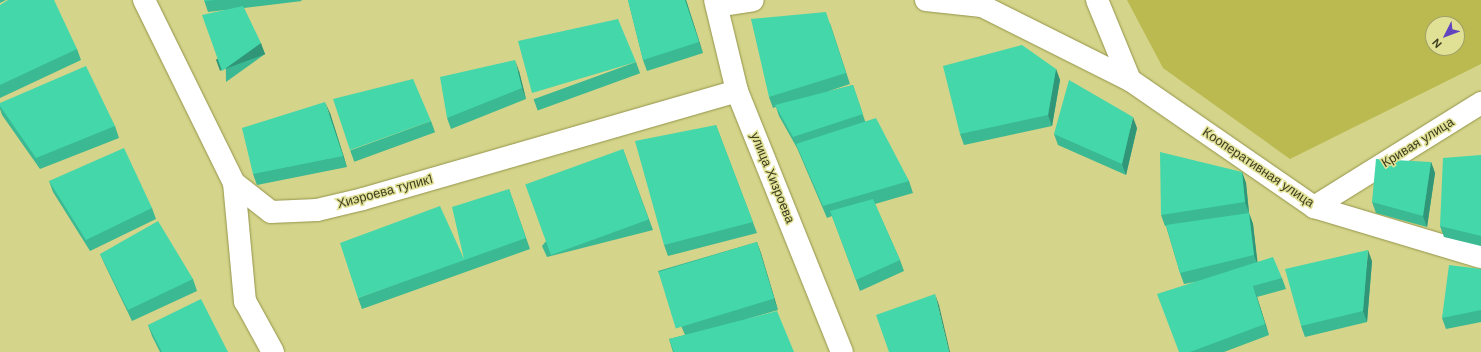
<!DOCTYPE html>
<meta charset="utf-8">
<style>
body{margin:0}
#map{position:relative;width:1481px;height:352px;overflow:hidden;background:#d4d48a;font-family:"DM Sans",sans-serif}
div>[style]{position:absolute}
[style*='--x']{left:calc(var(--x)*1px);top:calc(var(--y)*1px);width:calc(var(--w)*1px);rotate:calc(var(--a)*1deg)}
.green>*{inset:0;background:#bbba50}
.roads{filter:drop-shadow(0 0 1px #94944b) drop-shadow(0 0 1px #94944b)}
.minor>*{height:22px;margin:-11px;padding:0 11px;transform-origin:11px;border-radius:11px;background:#fff}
.wall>*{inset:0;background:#3ab992;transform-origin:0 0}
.shaded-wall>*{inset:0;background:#309677;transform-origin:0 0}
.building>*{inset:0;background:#44d7aa;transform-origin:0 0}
span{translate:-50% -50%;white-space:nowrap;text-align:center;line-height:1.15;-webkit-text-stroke:3px #e1e196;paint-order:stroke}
.street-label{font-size:13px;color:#3e3e20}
.north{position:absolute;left:1425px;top:16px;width:40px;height:40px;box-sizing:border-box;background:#e1e196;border:1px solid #a0a067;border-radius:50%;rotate:228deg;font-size:11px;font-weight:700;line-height:16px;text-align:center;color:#3e3e20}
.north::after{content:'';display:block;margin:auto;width:14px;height:18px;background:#6145be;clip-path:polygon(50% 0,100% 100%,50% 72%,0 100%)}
</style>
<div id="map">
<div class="green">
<i style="clip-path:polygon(evenodd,1127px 0,1481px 0,1481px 64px,1290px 159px,1163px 68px,1127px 0,1433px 24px,1457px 24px,1457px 48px,1433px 48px,1433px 24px)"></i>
</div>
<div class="roads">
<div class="minor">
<i style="--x:144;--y:0;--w:204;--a:63.8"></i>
<i style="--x:234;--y:183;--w:47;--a:38.1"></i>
<i style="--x:271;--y:212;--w:46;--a:-2.5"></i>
<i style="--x:317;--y:210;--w:47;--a:-13.4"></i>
<i style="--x:363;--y:199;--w:389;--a:-16.1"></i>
<i style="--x:715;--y:0;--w:94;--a:76.4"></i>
<i style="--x:737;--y:91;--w:281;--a:68.1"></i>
<i style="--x:926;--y:0;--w:56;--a:6.1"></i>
<i style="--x:982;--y:6;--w:165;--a:26.6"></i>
<i style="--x:1097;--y:0;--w:87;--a:67.6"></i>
<i style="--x:1130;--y:80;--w:224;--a:34.6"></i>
<i style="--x:1314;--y:207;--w:174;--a:16.7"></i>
<i style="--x:717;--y:6;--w:36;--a:-9"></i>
<i style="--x:234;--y:183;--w:119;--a:84.7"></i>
<i style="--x:245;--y:301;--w:58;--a:61.2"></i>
<i style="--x:1314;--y:207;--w:197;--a:-31.9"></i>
</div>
</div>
<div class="wall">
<i style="clip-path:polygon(0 0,6px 0,0 3px)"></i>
<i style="clip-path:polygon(204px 0,301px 0,302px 1px,244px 8px,265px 54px,226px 82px,225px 10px,208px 12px)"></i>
<i style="clip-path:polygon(628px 0,686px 0,703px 53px,647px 71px,643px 60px)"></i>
<i style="clip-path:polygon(0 5px,77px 49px,81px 60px,0 98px)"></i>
<i style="clip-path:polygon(830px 23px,850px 84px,826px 92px,853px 85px,865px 121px,909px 181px,913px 193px,875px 204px,900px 260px,904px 271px,860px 291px,832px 216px,827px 218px,797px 148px,779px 116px,776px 107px,773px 108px,769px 97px)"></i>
<i style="left:636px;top:62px;width:12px;height:109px;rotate:70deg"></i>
<i style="clip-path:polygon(1056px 69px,1060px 80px,1052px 126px,964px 145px,960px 134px)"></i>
<i style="clip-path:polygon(519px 71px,526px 99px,451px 129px,447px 118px)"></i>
<i style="clip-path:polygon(0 103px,115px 126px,119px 138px,40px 169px,2px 115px,0 109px)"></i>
<i style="clip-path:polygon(330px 113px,347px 167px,257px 185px,253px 174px)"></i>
<i style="left:431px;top:121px;width:12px;height:86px;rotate:70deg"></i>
<i style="clip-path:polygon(716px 125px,757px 233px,668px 256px,664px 245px)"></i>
<i style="clip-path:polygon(1137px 128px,1126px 175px,1058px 145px,1054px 134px)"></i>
<i style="clip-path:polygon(623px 149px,653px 230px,547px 257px,542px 246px)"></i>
<i style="clip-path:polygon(1481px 155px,1481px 246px,1444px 237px,1440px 226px)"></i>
<i style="clip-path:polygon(1431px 162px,1435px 173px,1427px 227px,1376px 213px,1372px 202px)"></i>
<i style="clip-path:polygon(1242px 172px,1246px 183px,1249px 213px,1219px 217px,1249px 213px,1253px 224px,1257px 262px,1282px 278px,1286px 289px,1257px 297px,1269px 335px,1224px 352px,1179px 352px,1200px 281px,1184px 284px,1180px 273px,1166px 226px,1165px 226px,1161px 215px)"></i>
<i style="clip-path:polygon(49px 181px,152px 208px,156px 219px,90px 251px,53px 192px)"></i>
<i style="clip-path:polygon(509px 189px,530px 249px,362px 309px,358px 298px,464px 259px)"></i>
<i style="clip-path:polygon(757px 242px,778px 310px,747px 319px,794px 352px,673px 352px,669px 339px,685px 335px,658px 271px)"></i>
<i style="clip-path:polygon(100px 254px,193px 279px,197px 291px,132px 321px,105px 265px)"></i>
<i style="clip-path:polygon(1372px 261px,1367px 322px,1305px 337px,1301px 326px)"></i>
<i style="clip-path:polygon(1481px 269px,1481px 322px,1446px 329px,1442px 318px)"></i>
<i style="clip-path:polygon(148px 325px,228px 352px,160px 352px,152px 336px)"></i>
</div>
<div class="shaded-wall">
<i style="clip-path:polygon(685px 0,686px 0,703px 53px,699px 42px)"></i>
<i style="left:261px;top:43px;width:12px;height:48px;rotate:70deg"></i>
<i style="clip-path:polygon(515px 60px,519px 71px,526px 99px,522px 88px)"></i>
<i style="clip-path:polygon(1056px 69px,1060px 80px,1052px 126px,1048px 115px)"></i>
<i style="clip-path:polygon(325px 102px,330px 113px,347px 167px,343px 156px)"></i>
<i style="clip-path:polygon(1133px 117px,1137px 128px,1126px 175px,1122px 164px)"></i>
<i style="clip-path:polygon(1431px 162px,1435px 173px,1427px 227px,1423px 216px)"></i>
<i style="clip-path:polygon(1242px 172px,1246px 183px,1249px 213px,1245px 202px)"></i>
<i style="clip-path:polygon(1249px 213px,1253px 224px,1258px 266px,1254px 255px)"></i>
<i style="clip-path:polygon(757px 242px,761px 253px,778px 310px,774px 299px)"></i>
<i style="clip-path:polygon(1368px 250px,1372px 261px,1367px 322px,1363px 311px)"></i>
<i style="clip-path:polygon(1253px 286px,1257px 297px,1269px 335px,1265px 324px)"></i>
<i style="clip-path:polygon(935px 294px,939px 305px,950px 352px,949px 352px)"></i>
</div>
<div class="building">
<i style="clip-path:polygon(8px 0,54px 0,77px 49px,0 85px,0 5px)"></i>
<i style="clip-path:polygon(204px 0,215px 0,204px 1px)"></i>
<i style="clip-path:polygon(628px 0,685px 0,699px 42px,643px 60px)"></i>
<i style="clip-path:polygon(243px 6px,261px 43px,222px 71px,202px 15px)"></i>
<i style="clip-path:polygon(826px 12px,846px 73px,769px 97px,751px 19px)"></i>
<i style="clip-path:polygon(618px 19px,636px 62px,532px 93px,518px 41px)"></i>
<i style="clip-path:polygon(1022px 45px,1056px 69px,1048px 115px,960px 134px,943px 66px)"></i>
<i style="clip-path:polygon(515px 60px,522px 88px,447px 118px,440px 77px)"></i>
<i style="clip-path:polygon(86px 66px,115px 126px,36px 158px,0 106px,0 103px)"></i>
<i style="clip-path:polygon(413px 79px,431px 121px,350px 150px,333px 99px)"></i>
<i style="clip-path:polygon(1069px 80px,1133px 117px,1122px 164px,1054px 134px)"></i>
<i style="clip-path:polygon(853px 85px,863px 114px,793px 137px,775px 105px)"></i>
<i style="clip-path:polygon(325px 102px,343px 156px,253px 174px,242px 128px)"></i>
<i style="clip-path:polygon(876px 118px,909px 181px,823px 206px,796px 144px)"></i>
<i style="clip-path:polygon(716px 125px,753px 222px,664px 245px,635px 141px)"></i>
<i style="clip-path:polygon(124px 148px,152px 208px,86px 240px,49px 181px)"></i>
<i style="left:623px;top:149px;width:75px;height:104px;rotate:70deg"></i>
<i style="clip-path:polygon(1160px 152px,1242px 172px,1245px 202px,1161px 215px)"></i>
<i style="clip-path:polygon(1481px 155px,1481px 236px,1440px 226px,1443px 158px)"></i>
<i style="clip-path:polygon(1376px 159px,1431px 162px,1423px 216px,1372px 202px)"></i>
<i style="clip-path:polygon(509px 189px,526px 238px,358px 298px,340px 243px,440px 206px,464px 259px,452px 207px)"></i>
<i style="clip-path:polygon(873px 199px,900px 260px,856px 280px,830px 211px)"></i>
<i style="clip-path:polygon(1249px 213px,1254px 255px,1180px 273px,1166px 225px)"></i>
<i style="clip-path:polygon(158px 221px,193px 279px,128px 310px,100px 254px)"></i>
<i style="left:757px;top:242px;width:59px;height:103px;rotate:73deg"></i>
<i style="clip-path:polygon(1368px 250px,1363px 311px,1301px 326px,1285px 269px)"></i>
<i style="clip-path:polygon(1273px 257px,1282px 278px,1253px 286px,1265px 324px,1190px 352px,1179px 352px,1157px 294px)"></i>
<i style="clip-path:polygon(1449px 265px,1481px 269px,1481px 310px,1442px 318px)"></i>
<i style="clip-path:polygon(935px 294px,949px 352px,889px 352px,876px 315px)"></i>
<i style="clip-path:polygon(201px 299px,228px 352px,162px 352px,148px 325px)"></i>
<i style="clip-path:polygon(777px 311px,794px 352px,674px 352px,669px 339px)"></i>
</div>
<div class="street-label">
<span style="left:1418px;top:143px;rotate:-32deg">Кривая улица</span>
<span style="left:1258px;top:168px;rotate:34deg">Кооперативная улица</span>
<span style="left:772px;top:178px;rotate:68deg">улица Хизроева</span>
<span style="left:385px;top:192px;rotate:-15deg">Хиэроева тупик1</span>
</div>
<div class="north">N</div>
</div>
